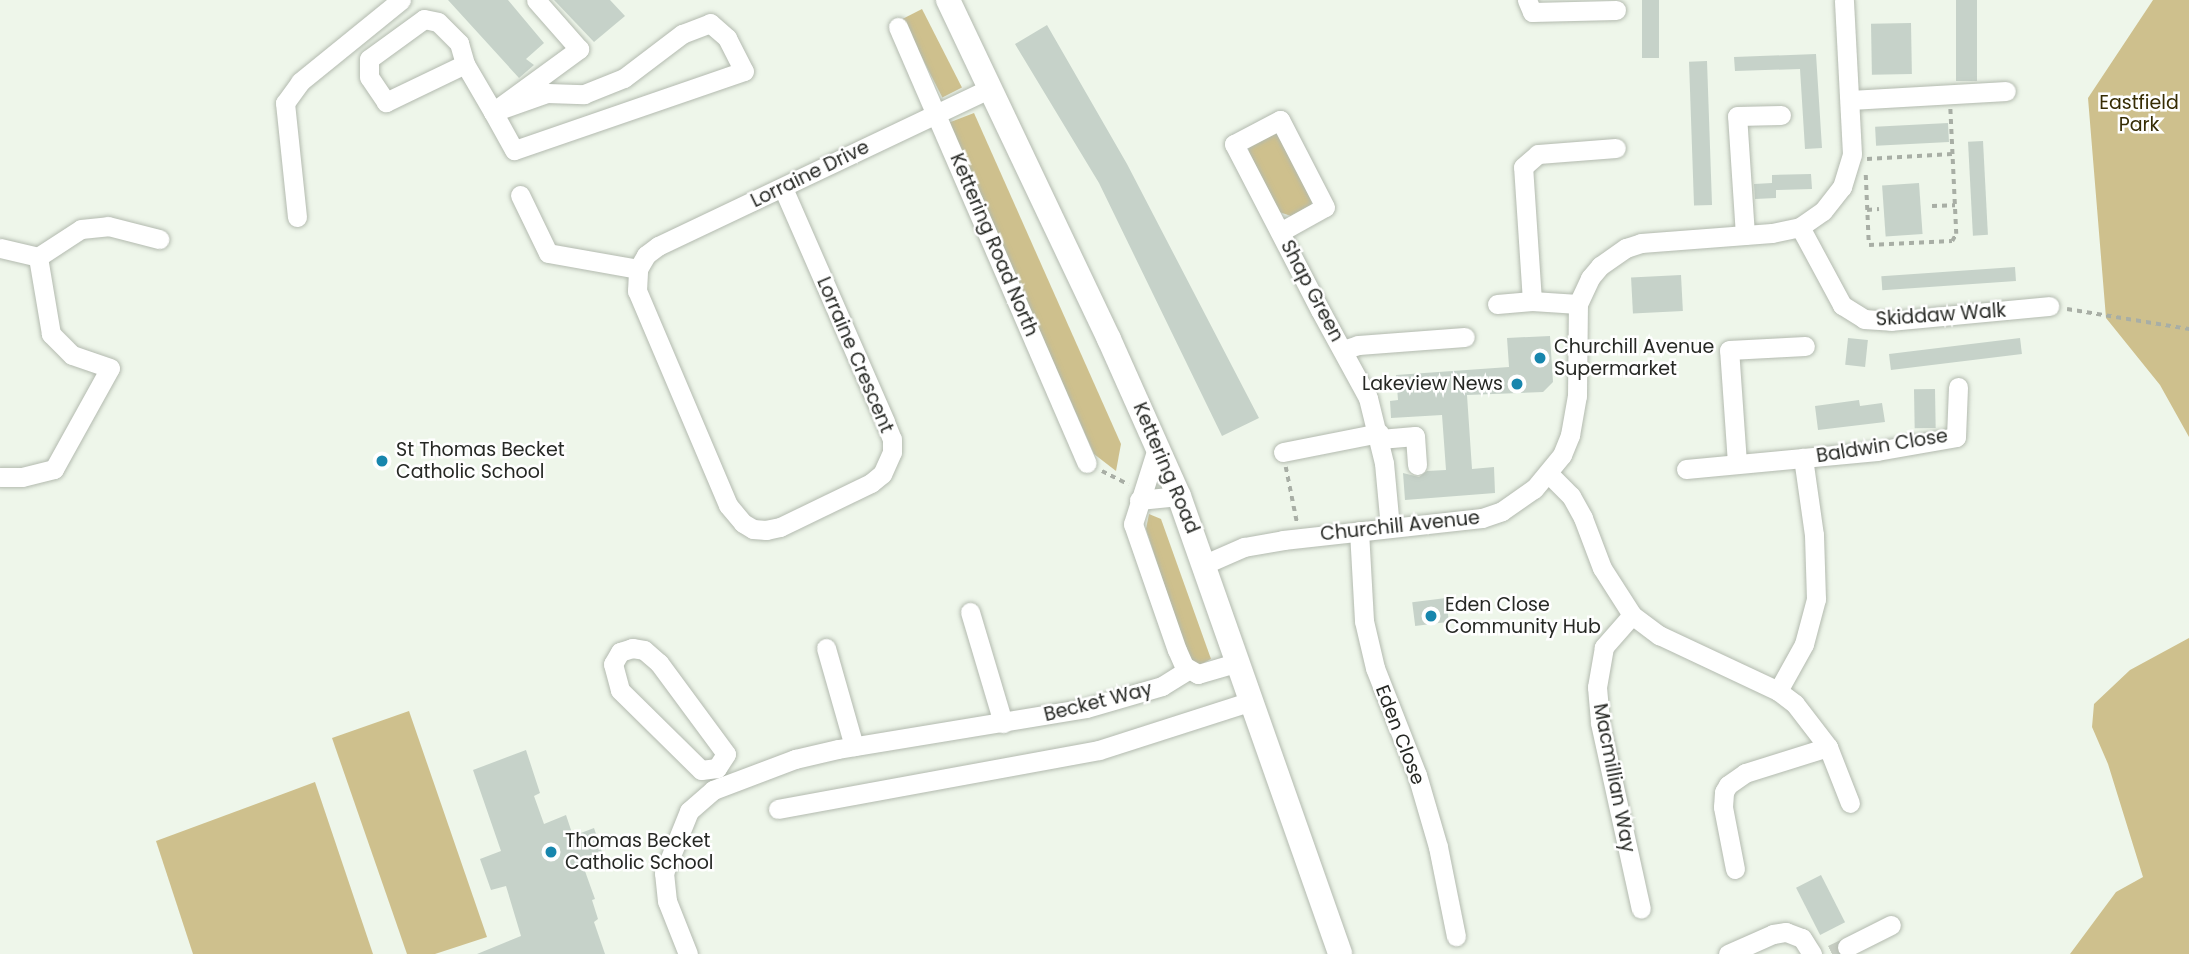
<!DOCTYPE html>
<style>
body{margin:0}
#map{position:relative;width:2189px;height:954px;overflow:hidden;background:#eef6ea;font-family:Poppins,sans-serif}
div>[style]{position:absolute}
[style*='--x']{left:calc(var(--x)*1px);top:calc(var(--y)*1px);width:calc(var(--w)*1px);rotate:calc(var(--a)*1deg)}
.green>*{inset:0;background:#cec08d;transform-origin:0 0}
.building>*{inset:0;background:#c6d2c9;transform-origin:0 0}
.minor-tunnel>*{height:19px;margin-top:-9.5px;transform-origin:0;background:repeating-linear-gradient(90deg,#c6cdc2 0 19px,transparent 0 29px)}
.path>*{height:3.5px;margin-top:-1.75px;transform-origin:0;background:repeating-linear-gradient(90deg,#a8aea5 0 5px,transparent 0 10px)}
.roads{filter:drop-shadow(0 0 2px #b3baaf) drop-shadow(0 0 2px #b3baaf)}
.minor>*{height:19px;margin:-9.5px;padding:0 9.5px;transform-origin:9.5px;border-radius:9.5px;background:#fff}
.major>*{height:24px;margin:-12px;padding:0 12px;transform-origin:12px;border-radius:12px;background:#fff}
.dots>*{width:19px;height:19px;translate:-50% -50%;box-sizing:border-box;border:4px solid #fff;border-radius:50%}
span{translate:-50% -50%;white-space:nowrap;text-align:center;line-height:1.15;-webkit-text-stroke:5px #fff;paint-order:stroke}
.park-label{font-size:19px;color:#362c04}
.street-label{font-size:19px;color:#262824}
.poi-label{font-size:19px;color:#262824}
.left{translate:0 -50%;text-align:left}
.right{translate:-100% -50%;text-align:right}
</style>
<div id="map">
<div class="green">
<i style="clip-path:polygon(2153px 0,2189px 0,2189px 437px,2160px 385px,2106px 318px,2088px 98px)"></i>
<i style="left:922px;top:9px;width:88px;height:22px;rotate:63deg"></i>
<i style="clip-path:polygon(974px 113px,1121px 444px,1116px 471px,1094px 454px,948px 123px)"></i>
<i style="clip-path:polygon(1265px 132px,1277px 133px,1313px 199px,1311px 205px,1291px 216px,1279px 212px,1248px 156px,1250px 143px)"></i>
<i style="clip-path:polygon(1149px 514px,1161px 519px,1211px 659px,1192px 669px,1146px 529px)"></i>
<i style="clip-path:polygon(2189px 638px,2189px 954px,2070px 954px,2116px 892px,2143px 877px,2108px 764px,2092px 727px,2094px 704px,2130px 670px)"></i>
<i style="clip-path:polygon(409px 711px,487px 937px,435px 954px,407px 954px,332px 738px)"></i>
<i style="clip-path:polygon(315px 782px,373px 954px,193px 954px,156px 841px)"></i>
</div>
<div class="building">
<i style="clip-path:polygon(448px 0,508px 0,544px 43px,526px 59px,534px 65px,519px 78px)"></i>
<i style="clip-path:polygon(554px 0,610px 0,625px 16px,594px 42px)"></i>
<i style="left:1642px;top:0;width:17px;height:58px"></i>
<i style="left:1956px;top:0;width:21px;height:81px"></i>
<i style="left:1911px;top:23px;width:51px;height:40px;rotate:89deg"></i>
<i style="clip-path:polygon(1047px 25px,1127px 164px,1259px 418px,1222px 436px,1099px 183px,1015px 44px)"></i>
<i style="clip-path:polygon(1816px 54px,1822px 148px,1805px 149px,1800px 69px,1735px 71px,1734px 57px)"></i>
<i style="left:1707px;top:61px;width:144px;height:18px;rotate:88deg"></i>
<i style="left:1948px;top:123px;width:19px;height:73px;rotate:87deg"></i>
<i style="left:1983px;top:141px;width:94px;height:15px;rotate:87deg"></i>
<i style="clip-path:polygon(1811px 174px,1812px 189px,1776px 190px,1776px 198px,1755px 199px,1754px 184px,1772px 183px,1772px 175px)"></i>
<i style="left:1919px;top:183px;width:51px;height:37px;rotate:86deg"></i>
<i style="left:2015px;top:267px;width:14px;height:134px;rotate:86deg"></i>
<i style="left:1681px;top:275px;width:36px;height:50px;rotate:87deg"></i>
<i style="clip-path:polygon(1550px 336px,1553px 382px,1543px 392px,1467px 395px,1472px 469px,1494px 467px,1495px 493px,1405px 500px,1403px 473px,1419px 477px,1427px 471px,1446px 470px,1442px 415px,1391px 418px,1390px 401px,1398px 400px,1396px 375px,1509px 367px,1507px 338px)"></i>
<i style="left:1848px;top:338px;width:20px;height:27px;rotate:6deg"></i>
<i style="left:2020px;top:338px;width:16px;height:132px;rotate:83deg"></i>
<i style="left:1935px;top:389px;width:39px;height:21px;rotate:89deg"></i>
<i style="clip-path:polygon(1859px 400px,1860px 406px,1882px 403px,1885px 422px,1818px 430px,1815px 406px)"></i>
<i style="left:1446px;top:598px;width:24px;height:34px;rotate:83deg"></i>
<i style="clip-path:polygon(526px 750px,540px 793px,534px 796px,544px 824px,566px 815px,573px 836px,594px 828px,602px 852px,581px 860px,595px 899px,592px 900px,598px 919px,594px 922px,605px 954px,477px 954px,521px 936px,506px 886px,491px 890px,480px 859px,501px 851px,473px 770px)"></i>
<i style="left:1821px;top:875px;width:53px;height:28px;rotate:63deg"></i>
</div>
<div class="minor-tunnel">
<i style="--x:1832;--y:954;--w:17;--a:-25"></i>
</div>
<div class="path">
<i style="--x:1867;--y:159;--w:85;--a:-3.4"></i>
<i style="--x:1866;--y:175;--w:70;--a:87.5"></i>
<i style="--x:1869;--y:245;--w:83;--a:-2.8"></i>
<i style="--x:1952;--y:241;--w:8;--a:-60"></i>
<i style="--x:1956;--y:234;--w:125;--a:-92.7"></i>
<i style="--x:1932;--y:206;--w:23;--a:-2"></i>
<i style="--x:1867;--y:210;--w:12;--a:-5"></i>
<i style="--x:2067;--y:309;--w:124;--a:9.3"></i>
<i style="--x:1286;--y:467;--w:56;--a:78.7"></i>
<i style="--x:1102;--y:471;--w:30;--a:27"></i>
</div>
<div class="roads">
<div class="minor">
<i style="--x:1527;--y:0;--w:13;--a:67"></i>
<i style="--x:1532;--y:12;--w:84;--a:-1.4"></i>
<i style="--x:710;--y:23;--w:23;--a:41"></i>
<i style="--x:727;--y:38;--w:37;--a:63"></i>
<i style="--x:744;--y:71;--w:243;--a:161"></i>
<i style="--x:514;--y:150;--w:43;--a:-118.9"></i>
<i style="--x:493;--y:112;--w:57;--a:-19.4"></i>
<i style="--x:547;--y:93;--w:37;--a:2"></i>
<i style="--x:584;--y:94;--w:43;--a:-21.8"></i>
<i style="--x:624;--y:78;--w:73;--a:-37.2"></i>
<i style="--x:682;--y:34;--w:30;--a:-21"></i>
<i style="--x:898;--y:27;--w:475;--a:66.6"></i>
<i style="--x:465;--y:64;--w:88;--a:154.3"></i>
<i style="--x:386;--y:102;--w:30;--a:-124"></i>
<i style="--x:369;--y:77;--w:18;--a:-90"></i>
<i style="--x:369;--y:59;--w:68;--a:-36"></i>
<i style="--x:424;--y:19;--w:14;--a:12"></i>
<i style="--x:438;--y:22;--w:30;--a:45"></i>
<i style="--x:459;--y:43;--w:22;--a:74"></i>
<i style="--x:465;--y:64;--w:56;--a:59.7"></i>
<i style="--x:493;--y:112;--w:107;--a:-36.2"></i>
<i style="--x:579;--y:49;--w:65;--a:-131.3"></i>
<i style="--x:1851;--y:100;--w:155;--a:-3.3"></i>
<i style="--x:783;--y:188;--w:255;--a:66.4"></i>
<i style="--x:885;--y:422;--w:18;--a:68"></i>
<i style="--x:892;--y:439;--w:13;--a:90"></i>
<i style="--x:892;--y:452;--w:24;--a:114"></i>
<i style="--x:882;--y:474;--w:14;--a:141"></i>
<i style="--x:871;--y:483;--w:101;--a:154.2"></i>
<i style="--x:780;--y:527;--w:14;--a:168"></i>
<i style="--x:766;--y:530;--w:13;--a:-176"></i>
<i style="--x:753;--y:529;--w:12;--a:-149"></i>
<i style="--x:743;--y:523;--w:23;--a:-130"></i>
<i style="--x:728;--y:505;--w:233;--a:-113"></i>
<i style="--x:637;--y:291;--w:22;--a:-87"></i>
<i style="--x:638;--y:269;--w:16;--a:-60"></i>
<i style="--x:646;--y:255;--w:15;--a:-37"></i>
<i style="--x:658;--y:246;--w:368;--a:-25.4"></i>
<i style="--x:520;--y:195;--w:64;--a:64.2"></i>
<i style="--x:548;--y:253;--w:91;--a:10.1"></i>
<i style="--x:297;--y:217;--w:115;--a:-96"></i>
<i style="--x:285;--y:103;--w:26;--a:-54"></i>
<i style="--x:300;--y:82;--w:130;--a:-39.1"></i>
<i style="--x:1800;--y:227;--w:89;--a:61.7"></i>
<i style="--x:1842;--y:305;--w:26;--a:32"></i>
<i style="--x:1864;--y:319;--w:27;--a:4"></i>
<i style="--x:1891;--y:321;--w:159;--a:-5.4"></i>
<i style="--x:1280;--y:232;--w:51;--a:-29.1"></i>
<i style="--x:1325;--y:207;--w:98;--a:-117.3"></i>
<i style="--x:1280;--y:120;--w:52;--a:152.4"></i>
<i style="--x:1234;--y:144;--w:187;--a:62.6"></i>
<i style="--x:1320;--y:310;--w:100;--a:61.4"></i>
<i style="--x:1368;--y:398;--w:67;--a:76.2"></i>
<i style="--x:1384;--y:463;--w:65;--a:84.7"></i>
<i style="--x:1745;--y:235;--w:119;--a:-93.8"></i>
<i style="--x:1737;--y:116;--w:44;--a:-1.3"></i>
<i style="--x:0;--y:248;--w:39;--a:13"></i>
<i style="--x:1532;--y:301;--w:134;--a:-93.8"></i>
<i style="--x:1523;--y:167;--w:20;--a:-41"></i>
<i style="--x:1538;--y:154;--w:78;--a:-4.4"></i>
<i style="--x:1497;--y:304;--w:35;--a:-5"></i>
<i style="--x:1532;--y:301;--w:46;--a:3.7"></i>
<i style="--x:1343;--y:350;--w:16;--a:-18"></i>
<i style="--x:1358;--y:345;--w:107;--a:-4.3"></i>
<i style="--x:1380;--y:439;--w:35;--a:-5"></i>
<i style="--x:1415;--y:436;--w:29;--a:86"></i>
<i style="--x:1158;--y:445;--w:83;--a:107.6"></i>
<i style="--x:1133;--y:524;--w:133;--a:70.8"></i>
<i style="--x:1177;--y:650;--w:17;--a:66"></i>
<i style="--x:1184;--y:666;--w:16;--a:30"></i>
<i style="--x:1198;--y:674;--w:43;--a:-16.3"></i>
<i style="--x:1283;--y:452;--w:98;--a:-11.2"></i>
<i style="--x:1737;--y:463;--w:113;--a:-94"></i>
<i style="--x:1729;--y:350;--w:76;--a:-3"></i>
<i style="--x:1686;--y:469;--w:192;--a:-5.4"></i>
<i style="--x:1877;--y:451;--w:80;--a:-10"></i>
<i style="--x:1956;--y:437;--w:50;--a:-87.7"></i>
<i style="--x:1549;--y:474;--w:31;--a:45"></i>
<i style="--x:1571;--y:496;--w:25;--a:61"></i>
<i style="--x:1583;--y:518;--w:53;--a:69.2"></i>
<i style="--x:1602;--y:568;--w:56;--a:57.4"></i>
<i style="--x:1632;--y:615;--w:34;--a:37"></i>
<i style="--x:1659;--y:635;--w:132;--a:25.2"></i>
<i style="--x:1778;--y:691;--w:21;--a:37"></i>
<i style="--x:1795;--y:704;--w:54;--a:52.5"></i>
<i style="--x:1828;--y:747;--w:60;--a:68.6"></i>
<i style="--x:0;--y:477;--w:22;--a:0"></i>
<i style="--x:22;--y:477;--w:33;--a:-14"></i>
<i style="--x:54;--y:469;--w:115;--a:-61"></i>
<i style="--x:110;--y:368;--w:40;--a:-161.1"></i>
<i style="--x:72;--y:355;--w:30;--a:-135"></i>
<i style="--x:51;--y:334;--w:78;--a:-99.6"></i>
<i style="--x:38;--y:257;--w:51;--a:-33.1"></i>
<i style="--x:81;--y:229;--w:27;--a:-6"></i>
<i style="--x:108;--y:226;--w:53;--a:14.3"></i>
<i style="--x:1139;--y:500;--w:40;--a:-5.7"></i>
<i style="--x:1359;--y:531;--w:90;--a:86.8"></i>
<i style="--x:1364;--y:621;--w:48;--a:76.8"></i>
<i style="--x:1375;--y:668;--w:115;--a:68.6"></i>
<i style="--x:1417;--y:775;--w:75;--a:73.7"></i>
<i style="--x:1438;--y:847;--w:91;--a:78.6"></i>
<i style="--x:1205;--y:564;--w:43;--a:-23.6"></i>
<i style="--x:1244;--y:547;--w:40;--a:-10"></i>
<i style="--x:1283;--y:540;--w:200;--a:-6.3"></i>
<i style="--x:1482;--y:518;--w:21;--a:-19"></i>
<i style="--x:1502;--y:511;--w:39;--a:-35"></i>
<i style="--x:1534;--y:489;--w:44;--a:-50.5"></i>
<i style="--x:1562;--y:455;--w:22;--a:-68"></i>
<i style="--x:1570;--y:435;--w:40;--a:-80"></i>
<i style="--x:1577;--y:396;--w:92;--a:-89.4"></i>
<i style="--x:1578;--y:304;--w:29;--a:-65"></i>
<i style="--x:1590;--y:278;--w:16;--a:-50"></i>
<i style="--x:1600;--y:266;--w:32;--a:-35"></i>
<i style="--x:1626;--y:248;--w:16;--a:-18"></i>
<i style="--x:1641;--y:243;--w:131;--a:-4.4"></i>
<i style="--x:1772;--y:233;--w:29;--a:-12"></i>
<i style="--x:1800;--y:227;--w:28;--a:-35"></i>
<i style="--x:1823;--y:211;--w:31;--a:-52"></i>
<i style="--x:1842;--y:187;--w:34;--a:-73"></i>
<i style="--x:1852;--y:154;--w:154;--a:-93"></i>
<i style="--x:970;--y:612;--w:116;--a:73.4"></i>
<i style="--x:1632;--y:615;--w:43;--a:131.2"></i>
<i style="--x:1604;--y:647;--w:41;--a:99.9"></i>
<i style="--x:1597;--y:687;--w:36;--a:85"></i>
<i style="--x:1600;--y:723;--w:190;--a:77.6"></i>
<i style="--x:632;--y:648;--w:12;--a:9"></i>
<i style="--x:644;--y:650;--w:20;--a:41"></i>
<i style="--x:659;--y:663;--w:113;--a:53.6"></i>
<i style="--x:726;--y:754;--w:17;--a:123"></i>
<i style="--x:717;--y:768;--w:16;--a:173"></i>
<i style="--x:701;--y:770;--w:114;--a:-135.4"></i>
<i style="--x:620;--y:690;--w:27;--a:-105"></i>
<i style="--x:613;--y:664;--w:14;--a:-60"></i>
<i style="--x:620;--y:652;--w:13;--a:-18"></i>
<i style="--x:826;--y:648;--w:102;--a:74.1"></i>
<i style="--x:1778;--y:691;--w:54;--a:-61"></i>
<i style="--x:1804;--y:644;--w:47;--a:-75.1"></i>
<i style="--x:1816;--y:599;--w:64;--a:-91.8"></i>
<i style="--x:1814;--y:535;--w:78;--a:-98.1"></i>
<i style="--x:778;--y:809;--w:326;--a:-10.4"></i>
<i style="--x:1099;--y:750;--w:161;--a:-17.8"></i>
<i style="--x:1735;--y:869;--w:63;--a:-101"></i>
<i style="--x:1723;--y:807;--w:15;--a:-86"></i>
<i style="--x:1724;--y:792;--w:8;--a:-60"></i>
<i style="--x:1728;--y:785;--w:21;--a:-35"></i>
<i style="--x:1745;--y:773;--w:87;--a:-17.4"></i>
<i style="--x:1847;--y:947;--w:49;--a:-26.6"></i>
<i style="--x:688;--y:954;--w:57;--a:-111.6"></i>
<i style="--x:667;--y:901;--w:28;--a:-96"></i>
<i style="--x:664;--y:873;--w:67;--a:-68"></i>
<i style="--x:689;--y:811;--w:32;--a:-41"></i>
<i style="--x:713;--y:790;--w:88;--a:-20.7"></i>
<i style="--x:795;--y:759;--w:44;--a:-13.1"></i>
<i style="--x:838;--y:749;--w:251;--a:-9.4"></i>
<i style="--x:1086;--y:708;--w:79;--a:-16.1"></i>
<i style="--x:1162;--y:686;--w:31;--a:-32"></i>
<i style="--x:1728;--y:954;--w:49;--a:-24"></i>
<i style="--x:1773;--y:934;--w:13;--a:-9"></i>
<i style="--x:1786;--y:932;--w:17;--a:21"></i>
<i style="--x:1802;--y:938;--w:19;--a:58"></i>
</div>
<div class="major">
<i style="--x:948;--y:0;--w:375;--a:64.6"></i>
<i style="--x:1109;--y:339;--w:172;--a:66"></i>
<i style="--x:1179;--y:496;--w:485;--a:70.6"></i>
</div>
</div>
<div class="dots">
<i style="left:1540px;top:358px;background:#1786ad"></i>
<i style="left:1517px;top:384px;background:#1786ad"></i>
<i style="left:382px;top:461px;background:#1786ad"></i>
<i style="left:1431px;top:616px;background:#1786ad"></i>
<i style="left:551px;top:852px;background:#1786ad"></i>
</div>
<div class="park-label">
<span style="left:2139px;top:114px">Eastfield<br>Park</span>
</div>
<div class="street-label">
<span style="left:810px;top:174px;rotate:-26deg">Lorraine Drive</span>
<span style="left:994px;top:245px;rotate:67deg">Kettering Road North</span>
<span style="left:1312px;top:291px;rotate:62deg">Shap Green</span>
<span style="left:1941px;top:315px;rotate:-4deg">Skiddaw Walk</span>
<span style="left:855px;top:355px;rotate:67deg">Lorraine Crescent</span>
<span style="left:1882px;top:446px;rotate:-9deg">Baldwin Close</span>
<span style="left:1166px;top:468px;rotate:67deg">Kettering Road</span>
<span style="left:1400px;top:526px;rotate:-6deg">Churchill Avenue</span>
<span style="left:1098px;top:702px;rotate:-14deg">Becket Way</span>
<span style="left:1400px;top:735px;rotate:69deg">Eden Close</span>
<span style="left:1614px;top:778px;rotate:79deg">Macmillian Way</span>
</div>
<div class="poi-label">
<span class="left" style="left:1554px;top:358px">Churchill Avenue<br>Supermarket</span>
<span class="right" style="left:1503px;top:384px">Lakeview News</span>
<span class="left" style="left:396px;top:461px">St Thomas Becket<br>Catholic School</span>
<span class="left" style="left:1445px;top:616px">Eden Close<br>Community Hub</span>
<span class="left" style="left:565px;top:852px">Thomas Becket<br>Catholic School</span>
</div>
</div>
